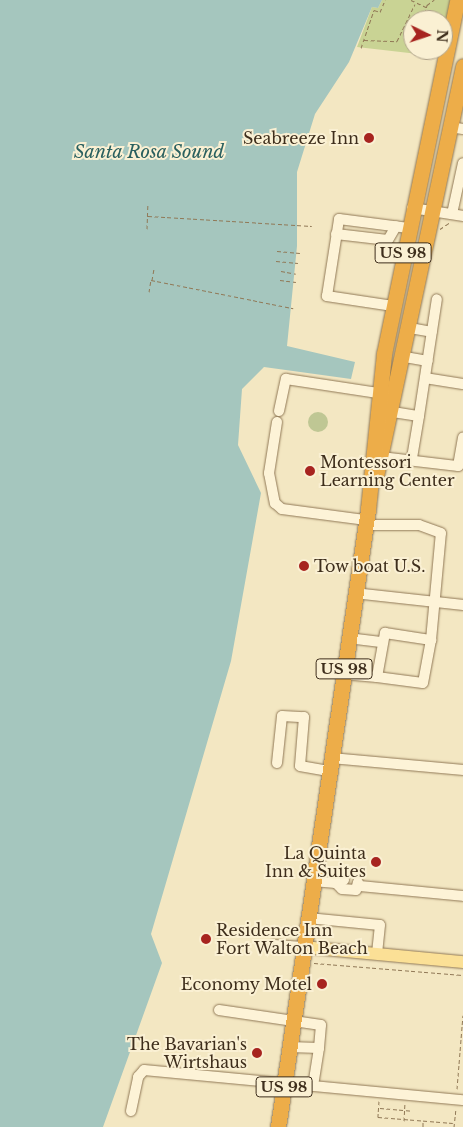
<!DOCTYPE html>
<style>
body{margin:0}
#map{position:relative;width:463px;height:1127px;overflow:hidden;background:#f3e7c2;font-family:"Libre Baskerville",serif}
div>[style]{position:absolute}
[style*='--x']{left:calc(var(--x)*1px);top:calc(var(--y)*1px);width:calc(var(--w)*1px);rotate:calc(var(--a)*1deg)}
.green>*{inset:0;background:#c9d394}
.cemetery>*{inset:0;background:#bfc794}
.round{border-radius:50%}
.water>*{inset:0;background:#a5c6be}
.path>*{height:1px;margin-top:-0.5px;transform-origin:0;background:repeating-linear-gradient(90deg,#907856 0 4px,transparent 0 6.5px)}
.roads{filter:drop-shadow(0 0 1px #907856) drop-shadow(0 0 1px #907856)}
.minor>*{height:10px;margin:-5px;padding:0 5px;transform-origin:5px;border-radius:5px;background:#fdf3d7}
.major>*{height:12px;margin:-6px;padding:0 6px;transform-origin:6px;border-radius:6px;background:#fbe096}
.highway>*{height:15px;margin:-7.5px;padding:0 7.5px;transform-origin:7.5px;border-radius:7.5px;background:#edad49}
.dots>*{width:14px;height:14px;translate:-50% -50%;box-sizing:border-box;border:2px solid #faf0d3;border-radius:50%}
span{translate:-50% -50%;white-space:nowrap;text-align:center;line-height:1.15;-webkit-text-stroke:4px #faf0d3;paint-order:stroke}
.shield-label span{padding:1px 4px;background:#faf0d3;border:1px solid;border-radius:4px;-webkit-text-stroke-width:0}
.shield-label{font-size:15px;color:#3e2e1c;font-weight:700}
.poi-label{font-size:16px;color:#3e2e1c}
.right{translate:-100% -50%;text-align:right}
.left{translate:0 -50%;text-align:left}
.water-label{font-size:18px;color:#2a605f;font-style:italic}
.north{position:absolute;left:403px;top:10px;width:50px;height:50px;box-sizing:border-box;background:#faf0d3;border:1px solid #afa28a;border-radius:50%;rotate:94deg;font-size:14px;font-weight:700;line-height:20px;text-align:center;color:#3e2e1c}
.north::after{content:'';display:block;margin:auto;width:18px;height:22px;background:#a7241f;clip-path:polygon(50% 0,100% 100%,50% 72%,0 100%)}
</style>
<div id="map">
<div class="green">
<i style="clip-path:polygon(evenodd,382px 0,457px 0,444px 57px,357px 47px,372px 7px,378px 8px,382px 0,413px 20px,443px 20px,443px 50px,413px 50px,413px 20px)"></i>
</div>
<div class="cemetery">
<i class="round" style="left:308px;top:412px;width:20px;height:20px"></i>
</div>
<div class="water">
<i style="clip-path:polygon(0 0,382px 0,378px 8px,372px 7px,349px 62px,315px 114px,297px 172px,297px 246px,287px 346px,355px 362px,351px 379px,264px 367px,242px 389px,238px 445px,261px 493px,231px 661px,151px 934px,162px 963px,103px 1127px,0 1127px)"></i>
</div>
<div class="path">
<i style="--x:411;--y:0;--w:17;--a:25"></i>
<i style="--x:425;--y:13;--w:17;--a:24"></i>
<i style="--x:423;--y:20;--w:16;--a:-75"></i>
<i style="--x:427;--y:5;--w:9;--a:-36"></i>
<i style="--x:405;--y:34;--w:8;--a:14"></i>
<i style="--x:364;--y:40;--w:33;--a:2"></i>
<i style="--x:397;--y:41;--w:41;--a:-64.1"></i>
<i style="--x:361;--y:48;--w:40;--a:-71.1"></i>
<i style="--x:374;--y:10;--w:6;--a:18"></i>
<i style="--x:380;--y:12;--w:13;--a:-67"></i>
<i style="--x:148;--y:216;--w:164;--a:3.5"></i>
<i style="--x:147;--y:229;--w:25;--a:-88"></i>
<i style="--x:440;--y:229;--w:11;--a:-34"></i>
<i style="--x:277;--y:251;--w:23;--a:5"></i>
<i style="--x:276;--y:261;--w:22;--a:5"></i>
<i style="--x:281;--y:271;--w:15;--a:11"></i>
<i style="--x:152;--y:280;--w:11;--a:-80"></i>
<i style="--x:280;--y:280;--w:16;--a:7"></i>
<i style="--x:149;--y:292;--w:12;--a:-81"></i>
<i style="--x:151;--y:280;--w:145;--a:11.2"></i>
<i style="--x:314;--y:963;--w:149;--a:4.6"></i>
<i style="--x:457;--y:1089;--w:74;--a:-85.4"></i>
<i style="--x:379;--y:1101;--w:16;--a:94"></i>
<i style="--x:378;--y:1117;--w:75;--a:4.6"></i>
<i style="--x:380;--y:1108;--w:32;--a:5"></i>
<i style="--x:404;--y:1121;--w:18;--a:-87"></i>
<i style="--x:423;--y:1127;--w:6;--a:-90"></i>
<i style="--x:454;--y:1127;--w:19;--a:-84"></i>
</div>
<div class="roads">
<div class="minor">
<i style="--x:450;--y:127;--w:13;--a:9"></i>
<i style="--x:412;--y:208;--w:52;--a:8.9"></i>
<i style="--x:452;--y:214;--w:52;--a:-77.8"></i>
<i style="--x:336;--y:234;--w:52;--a:6.6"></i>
<i style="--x:388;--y:240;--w:16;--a:-60"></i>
<i style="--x:393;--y:306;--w:67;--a:-171.4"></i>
<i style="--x:327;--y:296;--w:78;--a:-81.1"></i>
<i style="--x:339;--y:219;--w:70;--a:7.4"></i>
<i style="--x:410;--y:328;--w:22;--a:10"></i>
<i style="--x:405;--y:357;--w:23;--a:10"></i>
<i style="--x:425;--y:378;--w:38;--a:9"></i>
<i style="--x:279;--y:411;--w:33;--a:-78"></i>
<i style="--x:286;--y:379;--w:93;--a:8.7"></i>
<i style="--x:393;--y:412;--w:26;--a:9"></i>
<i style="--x:419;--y:416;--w:118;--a:-81.3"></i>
<i style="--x:277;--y:422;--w:52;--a:98.9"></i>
<i style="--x:269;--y:473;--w:31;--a:79"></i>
<i style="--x:275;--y:503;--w:9;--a:41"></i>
<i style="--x:282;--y:509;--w:85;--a:7.5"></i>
<i style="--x:381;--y:457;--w:78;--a:6.7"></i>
<i style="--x:458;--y:466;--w:29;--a:-80"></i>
<i style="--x:412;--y:458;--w:43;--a:-80.5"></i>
<i style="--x:354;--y:593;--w:110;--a:6.3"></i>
<i style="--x:348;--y:638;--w:35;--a:7"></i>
<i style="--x:343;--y:674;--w:34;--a:5"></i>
<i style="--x:377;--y:677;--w:45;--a:-79.7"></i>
<i style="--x:385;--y:633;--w:47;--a:8.7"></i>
<i style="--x:431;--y:640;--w:107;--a:-84.7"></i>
<i style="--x:441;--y:533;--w:23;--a:-160"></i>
<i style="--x:419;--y:525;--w:54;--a:180"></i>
<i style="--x:377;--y:677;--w:46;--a:7.4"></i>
<i style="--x:423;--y:683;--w:44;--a:-79.5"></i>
<i style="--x:331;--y:758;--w:133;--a:5.2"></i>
<i style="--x:277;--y:763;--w:47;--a:-83.9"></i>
<i style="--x:282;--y:716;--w:22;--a:3"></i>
<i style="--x:304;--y:717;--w:49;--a:94.7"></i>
<i style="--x:300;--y:766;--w:29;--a:10"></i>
<i style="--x:344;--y:880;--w:9;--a:159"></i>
<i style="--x:336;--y:883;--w:8;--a:45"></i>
<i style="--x:342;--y:889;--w:14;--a:4"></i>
<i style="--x:356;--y:890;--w:8;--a:-76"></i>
<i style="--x:313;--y:881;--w:23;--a:5"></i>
<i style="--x:360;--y:886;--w:103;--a:5.5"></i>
<i style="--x:308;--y:918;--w:72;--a:5.6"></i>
<i style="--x:380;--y:925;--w:29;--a:96"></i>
<i style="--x:274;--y:945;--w:29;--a:4"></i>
<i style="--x:219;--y:1010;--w:103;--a:8.4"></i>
<i style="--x:321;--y:1025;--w:23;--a:95"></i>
<i style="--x:319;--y:1048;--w:30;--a:-178"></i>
<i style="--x:313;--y:1086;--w:38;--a:-81"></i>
<i style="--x:131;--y:1111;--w:35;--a:-78"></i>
<i style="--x:138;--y:1077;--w:9;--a:-49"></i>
<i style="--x:144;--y:1070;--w:320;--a:5.4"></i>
</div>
<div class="major">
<i style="--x:303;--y:947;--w:161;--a:5.4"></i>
</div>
<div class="highway">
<i style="--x:376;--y:476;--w:419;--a:-78"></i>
<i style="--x:278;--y:1127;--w:625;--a:-81.71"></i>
<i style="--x:368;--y:509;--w:156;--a:-84.1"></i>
<i style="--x:384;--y:354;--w:361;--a:-78.3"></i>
</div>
</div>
<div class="dots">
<i style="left:369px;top:138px;background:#a7241f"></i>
<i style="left:310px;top:471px;background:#a7241f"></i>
<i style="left:304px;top:566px;background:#a7241f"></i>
<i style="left:376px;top:862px;background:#a7241f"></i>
<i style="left:206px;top:939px;background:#a7241f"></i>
<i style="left:322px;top:984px;background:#a7241f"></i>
<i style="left:257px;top:1053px;background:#a7241f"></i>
</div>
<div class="shield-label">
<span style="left:403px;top:253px">US 98</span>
<span style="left:344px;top:669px">US 98</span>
<span style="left:284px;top:1087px">US 98</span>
</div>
<div class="poi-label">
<span class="right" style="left:359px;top:138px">Seabreeze Inn</span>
<span class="left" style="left:320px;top:471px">Montessori<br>Learning Center</span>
<span class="left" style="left:314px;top:566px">Tow boat U.S.</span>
<span class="right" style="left:366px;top:862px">La Quinta<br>Inn &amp; Suites</span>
<span class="left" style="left:216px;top:939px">Residence Inn<br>Fort Walton Beach</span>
<span class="right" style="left:312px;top:984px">Economy Motel</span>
<span class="right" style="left:247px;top:1053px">The Bavarian's<br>Wirtshaus</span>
</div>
<div class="water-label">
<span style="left:149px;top:152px">Santa Rosa Sound</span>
</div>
<div class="north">N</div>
</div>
